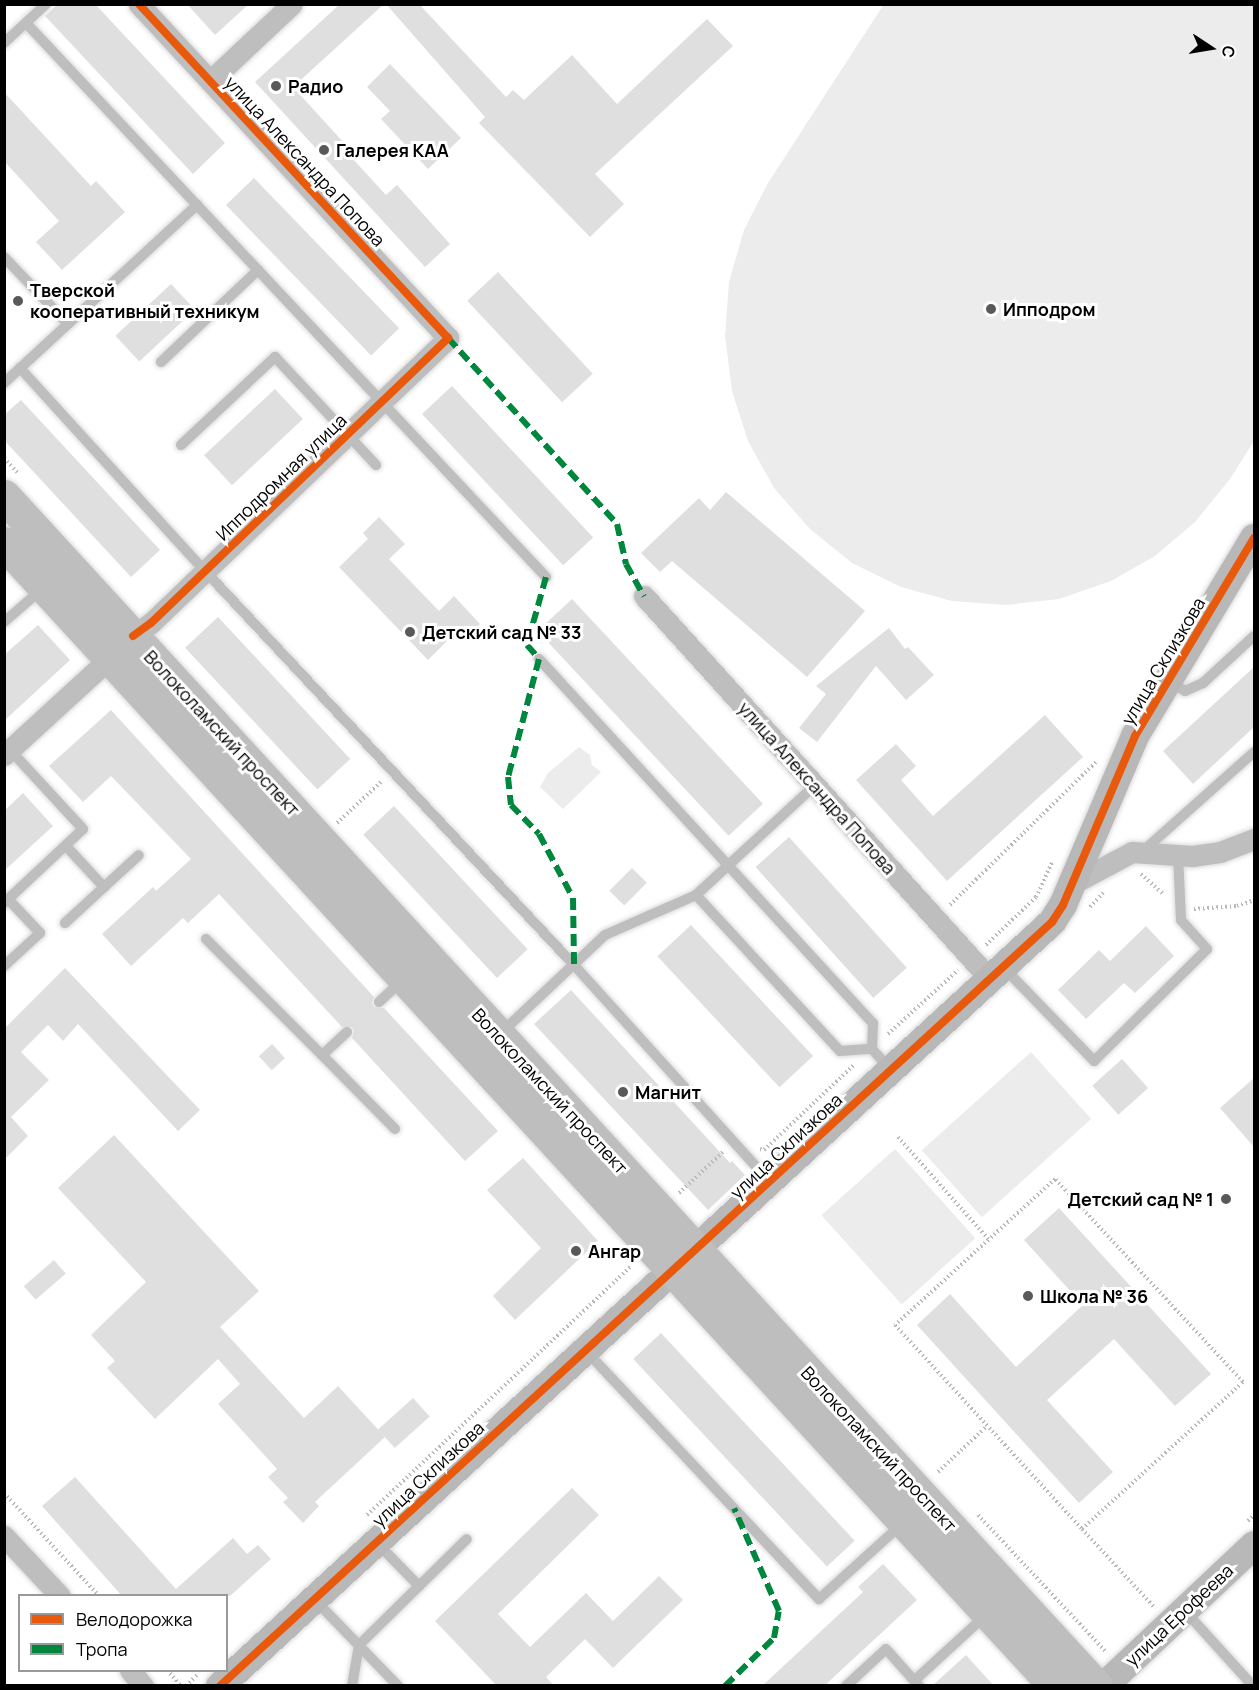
<!DOCTYPE html>
<meta charset="utf-8">
<style>
body{margin:0}
#map{position:relative;width:1259px;height:1690px;overflow:hidden;background:#fff;font-family:Manrope,sans-serif}
div>[style]{position:absolute}
[style*='--x']{left:calc(var(--x)*1px);top:calc(var(--y)*1px);width:calc(var(--w)*1px);rotate:calc(var(--a)*1deg)}
.green>*{inset:0;background:#ececec;transform-origin:0 0}
.building>*{inset:0;background:#dfdfdf;transform-origin:0 0}
.path>*{height:4px;margin-top:-2px;transform-origin:0;background:repeating-linear-gradient(90deg,#b9b9b9 0 1.5px,transparent 0 4.5px)}
.roads{filter:drop-shadow(0 0 2px #dbdbdb) drop-shadow(0 0 2px #dbdbdb)}
.lane>*{height:10px;margin:-5px;padding:0 5px;transform-origin:5px;border-radius:5px;background:#bebebe}
.street>*{height:21px;margin:-10.5px;padding:0 10.5px;transform-origin:10.5px;border-radius:10.5px;background:#bebebe}
.secondary>*{height:28px;margin:-14px;padding:0 14px;transform-origin:14px;border-radius:14px;background:#b8b8b8}
.primary>*{height:33px;margin:-16.5px;padding:0 16.5px;transform-origin:16.5px;border-radius:16.5px;background:#bebebe}
.quiet>*{height:6px;margin-top:-3px;transform-origin:0;background:repeating-linear-gradient(90deg,#00873e 0 12px,transparent 0 18px)}
.cycleway>*{height:8px;margin:-4px;padding:0 4px;transform-origin:4px;border-radius:4px;background:#e8590c}
.dots>*{width:16px;height:16px;translate:-50% -50%;box-sizing:border-box;border:3px solid #fff;border-radius:50%}
span{translate:-50% -50%;white-space:nowrap;text-align:center;line-height:1.15;-webkit-text-stroke:6px #fff;paint-order:stroke}
.poi-label{font-size:18px;color:#000;font-weight:700}
.left{translate:0 -50%;text-align:left}
.right{translate:-100% -50%;text-align:right}
.street-label{font-size:18px;color:#000}
.frame{position:absolute;inset:0;border:6px solid #000;pointer-events:none}
.legend{position:absolute;left:18px;top:1594px;width:210px;height:78px;box-sizing:border-box;background:#fff;border:2px solid #999;margin:0;padding:8px 10px;list-style:none;font-size:18px;color:#000}
.legend li{display:flex;align-items:center;gap:12px;height:30px}
.legend b{width:30px;border:2px solid #999}
.north{position:absolute;left:1181px;top:18px;width:60px;height:60px;-webkit-text-stroke:4px #fff;paint-order:stroke;rotate:102deg;font-size:16px;font-weight:700;line-height:24px;text-align:center;color:#000}
.north::after{content:'';display:block;margin:auto;width:21px;height:27px;background:#000;clip-path:polygon(50% 0,100% 100%,50% 72%,0 100%)}
</style>
<div id="map">
<div class="green">
<i style="clip-path:polygon(884px 4px,1254px 5px,1254px 441px,1230px 479px,1195px 522px,1155px 556px,1111px 581px,1059px 599px,1006px 605px,952px 601px,901px 587px,852px 563px,810px 529px,774px 488px,748px 441px,732px 391px,725px 336px,729px 282px,744px 230px,768px 183px)"></i>
<i style="clip-path:polygon(579px 747px,590px 755px,592px 765px,601px 772px,563px 809px,540px 787px,548px 773px)"></i>
<i style="left:1031px;top:1052px;width:90px;height:147px;rotate:48deg"></i>
<i style="left:895px;top:1149px;width:120px;height:99px;rotate:48deg"></i>
</div>
<div class="building">
<i style="clip-path:polygon(58px 4px,95px 4px,225px 143px,193px 174px,45px 16px)"></i>
<i style="clip-path:polygon(187px 4px,249px 4px,215px 35px)"></i>
<i style="clip-path:polygon(340px 4px,384px 4px,293px 87px,345px 144px,342px 147px,386px 195px,397px 185px,450px 244px,425px 267px,255px 82px)"></i>
<i style="clip-path:polygon(386px 4px,419px 4px,506px 97px,513px 90px,524px 100px,572px 55px,617px 104px,707px 19px,733px 46px,595px 174px,624px 204px,590px 237px,479px 123px,485px 117px)"></i>
<i style="clip-path:polygon(390px 64px,461px 138px,428px 169px,381px 119px,390px 111px,367px 87px)"></i>
<i style="clip-path:polygon(4px 92px,91px 186px,96px 181px,125px 212px,62px 270px,36px 242px,59px 221px,4px 161px)"></i>
<i style="left:254px;top:178px;width:209px;height:39px;rotate:46deg"></i>
<i style="left:498px;top:272px;width:139px;height:42px;rotate:47deg"></i>
<i style="left:171px;top:284px;width:35px;height:76px;rotate:47deg"></i>
<i style="left:452px;top:386px;width:207px;height:41px;rotate:47deg"></i>
<i style="left:275px;top:389px;width:41px;height:97px;rotate:47deg"></i>
<i style="clip-path:polygon(21px 400px,160px 550px,131px 577px,4px 440px,4px 415px)"></i>
<i style="clip-path:polygon(726px 492px,865px 611px,807px 677px,672px 561px,660px 572px,641px 553px,699px 498px,710px 510px)"></i>
<i style="clip-path:polygon(379px 517px,405px 544px,389px 559px,439px 611px,454px 596px,480px 624px,462px 642px,454px 634px,428px 660px,339px 567px,368px 539px,363px 533px)"></i>
<i style="left:572px;top:599px;width:280px;height:47px;rotate:47deg"></i>
<i style="left:218px;top:617px;width:194px;height:45px;rotate:47deg"></i>
<i style="clip-path:polygon(38px 625px,70px 660px,4px 721px,4px 655px)"></i>
<i style="clip-path:polygon(889px 628px,905px 649px,908px 647px,934px 675px,906px 700px,876px 666px,817px 742px,799px 728px,826px 694px,816px 686px)"></i>
<i style="clip-path:polygon(1254px 667px,1254px 727px,1193px 784px,1163px 751px)"></i>
<i style="clip-path:polygon(111px 710px,374px 997px,372px 1003px,374px 1007px,384px 1008px,498px 1131px,465px 1161px,352px 1038px,354px 1031px,352px 1027px,342px 1027px,219px 894px,188px 923px,183px 918px,131px 966px,102px 934px,153px 887px,156px 891px,191px 859px,111px 776px,83px 802px,49px 766px)"></i>
<i style="clip-path:polygon(1045px 715px,1083px 757px,947px 881px,856px 780px,896px 744px,916px 766px,901px 780px,933px 816px)"></i>
<i style="clip-path:polygon(23px 793px,53px 826px,4px 871px,4px 811px)"></i>
<i style="left:394px;top:806px;width:196px;height:42px;rotate:47deg"></i>
<i style="left:789px;top:837px;width:176px;height:45px;rotate:48deg"></i>
<i style="left:632px;top:868px;width:21px;height:32px;rotate:45deg"></i>
<i style="left:691px;top:925px;width:179px;height:46px;rotate:47deg"></i>
<i style="clip-path:polygon(1146px 926px,1174px 956px,1135px 993px,1124px 983px,1086px 1019px,1058px 990px,1099px 950px,1110px 961px)"></i>
<i style="clip-path:polygon(65px 968px,200px 1110px,178px 1131px,78px 1024px,63px 1041px,48px 1025px,21px 1052px,49px 1080px,11px 1117px,28px 1136px,4px 1160px,4px 1029px)"></i>
<i style="clip-path:polygon(571px 990px,730px 1163px,732px 1161px,745px 1175px,708px 1210px,534px 1024px)"></i>
<i style="left:272px;top:1044px;width:19px;height:18px;rotate:47deg"></i>
<i style="left:1122px;top:1059px;width:39px;height:40px;rotate:48deg"></i>
<i style="clip-path:polygon(1254px 1078px,1254px 1147px,1220px 1108px)"></i>
<i style="clip-path:polygon(114px 1135px,259px 1291px,220px 1327px,304px 1418px,338px 1386px,385px 1437px,315px 1502px,319px 1506px,303px 1523px,283px 1502px,288px 1498px,268px 1477px,277px 1469px,218px 1404px,240px 1384px,218px 1359px,155px 1419px,107px 1368px,115px 1361px,91px 1335px,146px 1282px,58px 1188px)"></i>
<i style="clip-path:polygon(523px 1158px,598px 1241px,515px 1320px,493px 1296px,541px 1248px,487px 1190px)"></i>
<i style="clip-path:polygon(1059px 1208px,1211px 1374px,1175px 1406px,1114px 1339px,1047px 1400px,1113px 1472px,1079px 1503px,917px 1325px,950px 1294px,1016px 1367px,1083px 1305px,1024px 1240px)"></i>
<i style="left:54px;top:1260px;width:18px;height:40px;rotate:49deg"></i>
<i style="left:661px;top:1333px;width:284px;height:38px;rotate:47deg"></i>
<i style="left:413px;top:1398px;width:25px;height:47px;rotate:48deg"></i>
<i style="clip-path:polygon(75px 1477px,176px 1589px,233px 1538px,247px 1554px,258px 1545px,271px 1559px,230px 1596px,122px 1596px,42px 1506px)"></i>
<i style="clip-path:polygon(572px 1488px,599px 1515px,498px 1614px,530px 1647px,586px 1593px,613px 1621px,659px 1576px,683px 1600px,613px 1668px,585px 1639px,546px 1677px,554px 1686px,497px 1686px,435px 1621px)"></i>
<i style="clip-path:polygon(883px 1564px,917px 1600px,824px 1686px,762px 1686px,863px 1592px,858px 1587px)"></i>
<i style="clip-path:polygon(966px 1655px,994px 1686px,932px 1686px)"></i>
</div>
<div class="path">
<i style="--x:4;--y:458;--w:21;--a:47"></i>
<i style="--x:337;--y:823;--w:62;--a:-43"></i>
<i style="--x:1141;--y:874;--w:31;--a:42"></i>
<i style="--x:950;--y:905;--w:206;--a:-44.4"></i>
<i style="--x:1090;--y:907;--w:22;--a:-47"></i>
<i style="--x:1194;--y:909;--w:43;--a:-4"></i>
<i style="--x:1237;--y:906;--w:18;--a:-19"></i>
<i style="--x:986;--y:945;--w:69;--a:-43.8"></i>
<i style="--x:1036;--y:897;--w:40;--a:-65"></i>
<i style="--x:888;--y:1034;--w:95;--a:-42.4"></i>
<i style="--x:898;--y:1137;--w:137;--a:48.5"></i>
<i style="--x:760;--y:1149;--w:4;--a:14"></i>
<i style="--x:764;--y:1150;--w:124;--a:-43.4"></i>
<i style="--x:679;--y:1193;--w:62;--a:-43"></i>
<i style="--x:938;--y:1472;--w:67;--a:-43.2"></i>
<i style="--x:4;--y:1493;--w:140;--a:47.3"></i>
<i style="--x:367;--y:1515;--w:364;--a:-43.3"></i>
<i style="--x:978;--y:1515;--w:187;--a:46.9"></i>
<i style="--x:1248;--y:1521;--w:8;--a:-45"></i>
<i style="--x:1082;--y:1529;--w:218;--a:-42.4"></i>
<i style="--x:1243;--y:1382;--w:277;--a:-132.8"></i>
<i style="--x:1055;--y:1179;--w:217;--a:137.6"></i>
<i style="--x:895;--y:1325;--w:277;--a:47.5"></i>
<i style="--x:1082;--y:1529;--w:108;--a:47.3"></i>
<i style="--x:167;--y:1670;--w:21;--a:49"></i>
<i style="--x:186;--y:1686;--w:18;--a:-45"></i>
</div>
<div class="roads">
<div class="lane">
<i style="--x:26;--y:23;--w:760;--a:46.81"></i>
<i style="--x:4;--y:43;--w:57;--a:-42.9"></i>
<i style="--x:4;--y:257;--w:93;--a:46.3"></i>
<i style="--x:161;--y:362;--w:134;--a:-43.5"></i>
<i style="--x:20;--y:368;--w:275;--a:47.7"></i>
<i style="--x:205;--y:571;--w:540;--a:46.88"></i>
<i style="--x:574;--y:965;--w:290;--a:47.9"></i>
<i style="--x:4;--y:383;--w:263;--a:-42.7"></i>
<i style="--x:181;--y:445;--w:129;--a:-43.1"></i>
<i style="--x:275;--y:357;--w:148;--a:46.9"></i>
<i style="--x:4;--y:622;--w:50;--a:-41"></i>
<i style="--x:539;--y:659;--w:494;--a:47.5"></i>
<i style="--x:873;--y:1023;--w:26;--a:92"></i>
<i style="--x:872;--y:1049;--w:28;--a:48"></i>
<i style="--x:1169;--y:681;--w:19;--a:32"></i>
<i style="--x:1185;--y:691;--w:20;--a:-24"></i>
<i style="--x:1203;--y:683;--w:69;--a:-42.7"></i>
<i style="--x:66;--y:846;--w:56;--a:47.2"></i>
<i style="--x:104;--y:887;--w:47;--a:-42.4"></i>
<i style="--x:1143;--y:851;--w:149;--a:-41.7"></i>
<i style="--x:696;--y:895;--w:212;--a:47.3"></i>
<i style="--x:840;--y:1051;--w:32;--a:-4"></i>
<i style="--x:4;--y:903;--w:108;--a:-43.1"></i>
<i style="--x:83;--y:829;--w:108;--a:-132.7"></i>
<i style="--x:65;--y:923;--w:53;--a:-42.7"></i>
<i style="--x:206;--y:939;--w:164;--a:45"></i>
<i style="--x:4;--y:966;--w:49;--a:-42.5"></i>
<i style="--x:40;--y:933;--w:47;--a:-133.3"></i>
<i style="--x:1003;--y:967;--w:131;--a:45.9"></i>
<i style="--x:1094;--y:1061;--w:159;--a:-44.7"></i>
<i style="--x:1207;--y:949;--w:39;--a:-132"></i>
<i style="--x:1181;--y:920;--w:65;--a:-92.6"></i>
<i style="--x:379;--y:1002;--w:33;--a:-43"></i>
<i style="--x:347;--y:1032;--w:34;--a:137"></i>
<i style="--x:322;--y:1055;--w:104;--a:45.4"></i>
<i style="--x:501;--y:1033;--w:143;--a:-43.3"></i>
<i style="--x:605;--y:935;--w:99;--a:-23.7"></i>
<i style="--x:696;--y:895;--w:162;--a:-42.7"></i>
<i style="--x:587;--y:1352;--w:339;--a:46.8"></i>
<i style="--x:819;--y:1599;--w:110;--a:-42.1"></i>
<i style="--x:378;--y:1544;--w:59;--a:45.7"></i>
<i style="--x:314;--y:1599;--w:121;--a:46"></i>
<i style="--x:1185;--y:1611;--w:101;--a:47.8"></i>
<i style="--x:915;--y:1680;--w:96;--a:-42.5"></i>
<i style="--x:352;--y:1686;--w:42;--a:-80.3"></i>
<i style="--x:359;--y:1645;--w:151;--a:-44.5"></i>
<i style="--x:846;--y:1686;--w:54;--a:-42.8"></i>
<i style="--x:886;--y:1649;--w:50;--a:48.3"></i>
</div>
<div class="street">
<i style="--x:210;--y:81;--w:112;--a:-43.2"></i>
<i style="--x:644;--y:596;--w:516;--a:47.91"></i>
<i style="--x:133;--y:636;--w:22;--a:-36"></i>
<i style="--x:151;--y:623;--w:412;--a:-43.8"></i>
<i style="--x:448;--y:338;--w:455;--a:-132.8"></i>
<i style="--x:4;--y:755;--w:144;--a:-42.5"></i>
<i style="--x:1072;--y:884;--w:68;--a:-28.1"></i>
<i style="--x:1132;--y:852;--w:60;--a:3.8"></i>
<i style="--x:1192;--y:856;--w:28;--a:-8"></i>
<i style="--x:1220;--y:852;--w:36;--a:-21"></i>
<i style="--x:4;--y:1536;--w:82;--a:47"></i>
<i style="--x:130;--y:1670;--w:21;--a:51"></i>
</div>
<div class="secondary">
<i style="--x:220;--y:1686;--w:1130;--a:-42.56"></i>
<i style="--x:1052;--y:922;--w:20;--a:-57"></i>
<i style="--x:1063;--y:905;--w:184;--a:-66.9"></i>
<i style="--x:1135;--y:736;--w:231;--a:-59"></i>
<i style="--x:1104;--y:1686;--w:206;--a:-43.2"></i>
</div>
<div class="primary">
<i style="--x:4;--y:496;--w:1615;--a:47.46"></i>
<i style="--x:4;--y:543;--w:1553;--a:47.4"></i>
</div>
</div>
<div class="quiet">
<i style="--x:448;--y:338;--w:251;--a:47.7"></i>
<i style="--x:617;--y:524;--w:41;--a:77.3"></i>
<i style="--x:626;--y:564;--w:37;--a:61"></i>
<i style="--x:546;--y:577;--w:71;--a:105.6"></i>
<i style="--x:527;--y:645;--w:18;--a:49"></i>
<i style="--x:539;--y:659;--w:122;--a:104.7"></i>
<i style="--x:508;--y:777;--w:28;--a:84"></i>
<i style="--x:511;--y:805;--w:40;--a:46"></i>
<i style="--x:539;--y:834;--w:72;--a:62"></i>
<i style="--x:573;--y:898;--w:67;--a:89.1"></i>
<i style="--x:725;--y:1686;--w:69;--a:-44.4"></i>
<i style="--x:774;--y:1638;--w:27;--a:-80"></i>
<i style="--x:779;--y:1611;--w:112;--a:-113.6"></i>
</div>
<div class="cycleway">
<i style="--x:133;--y:636;--w:22;--a:-36"></i>
<i style="--x:151;--y:623;--w:412;--a:-43.8"></i>
<i style="--x:448;--y:338;--w:455;--a:-132.8"></i>
<i style="--x:220;--y:1686;--w:1130;--a:-42.56"></i>
<i style="--x:1052;--y:922;--w:20;--a:-57"></i>
<i style="--x:1063;--y:905;--w:184;--a:-66.9"></i>
<i style="--x:1135;--y:736;--w:231;--a:-59"></i>
</div>
<div class="dots">
<i style="left:276px;top:86px;background:#595959"></i>
<i style="left:324px;top:150px;background:#595959"></i>
<i style="left:18px;top:301px;background:#595959"></i>
<i style="left:991px;top:309px;background:#595959"></i>
<i style="left:410px;top:632px;background:#595959"></i>
<i style="left:623px;top:1092px;background:#595959"></i>
<i style="left:1226px;top:1199px;background:#595959"></i>
<i style="left:576px;top:1251px;background:#595959"></i>
<i style="left:1028px;top:1296px;background:#595959"></i>
</div>
<div class="poi-label">
<span class="left" style="left:288px;top:86px">Радио</span>
<span class="left" style="left:336px;top:150px">Галерея КАА</span>
<span class="left" style="left:30px;top:301px">Тверской<br>кооперативный техникум</span>
<span class="left" style="left:1003px;top:309px">Ипподром</span>
<span class="left" style="left:422px;top:632px">Детский сад № 33</span>
<span class="left" style="left:635px;top:1092px">Магнит</span>
<span class="right" style="left:1214px;top:1199px">Детский сад № 1</span>
<span class="left" style="left:588px;top:1251px">Ангар</span>
<span class="left" style="left:1040px;top:1296px">Школа № 36</span>
</div>
<div class="street-label">
<span style="left:305px;top:161px;rotate:47deg">улица Александра Попова</span>
<span style="left:281px;top:477px;rotate:-44deg">Ипподромная улица</span>
<span style="left:1163px;top:661px;rotate:-59deg">улица Склизкова</span>
<span style="left:222px;top:733px;rotate:47deg">Волоколамский проспект</span>
<span style="left:817px;top:788px;rotate:48deg">улица Александра Попова</span>
<span style="left:550px;top:1091px;rotate:47deg">Волоколамский проспект</span>
<span style="left:786px;top:1146px;rotate:-43deg">улица Склизкова</span>
<span style="left:879px;top:1449px;rotate:47deg">Волоколамский проспект</span>
<span style="left:428px;top:1474px;rotate:-43deg">улица Склизкова</span>
<span style="left:1179px;top:1615px;rotate:-43deg">улица Ерофеева</span>
</div>
<div class="frame"></div>
<ul class="legend">
<li><b style="height:8px;background:#e8590c"></b>Велодорожка</li>
<li><b style="height:8px;background:#00873e"></b>Тропа</li>
</ul>
<div class="north">С</div>
</div>
